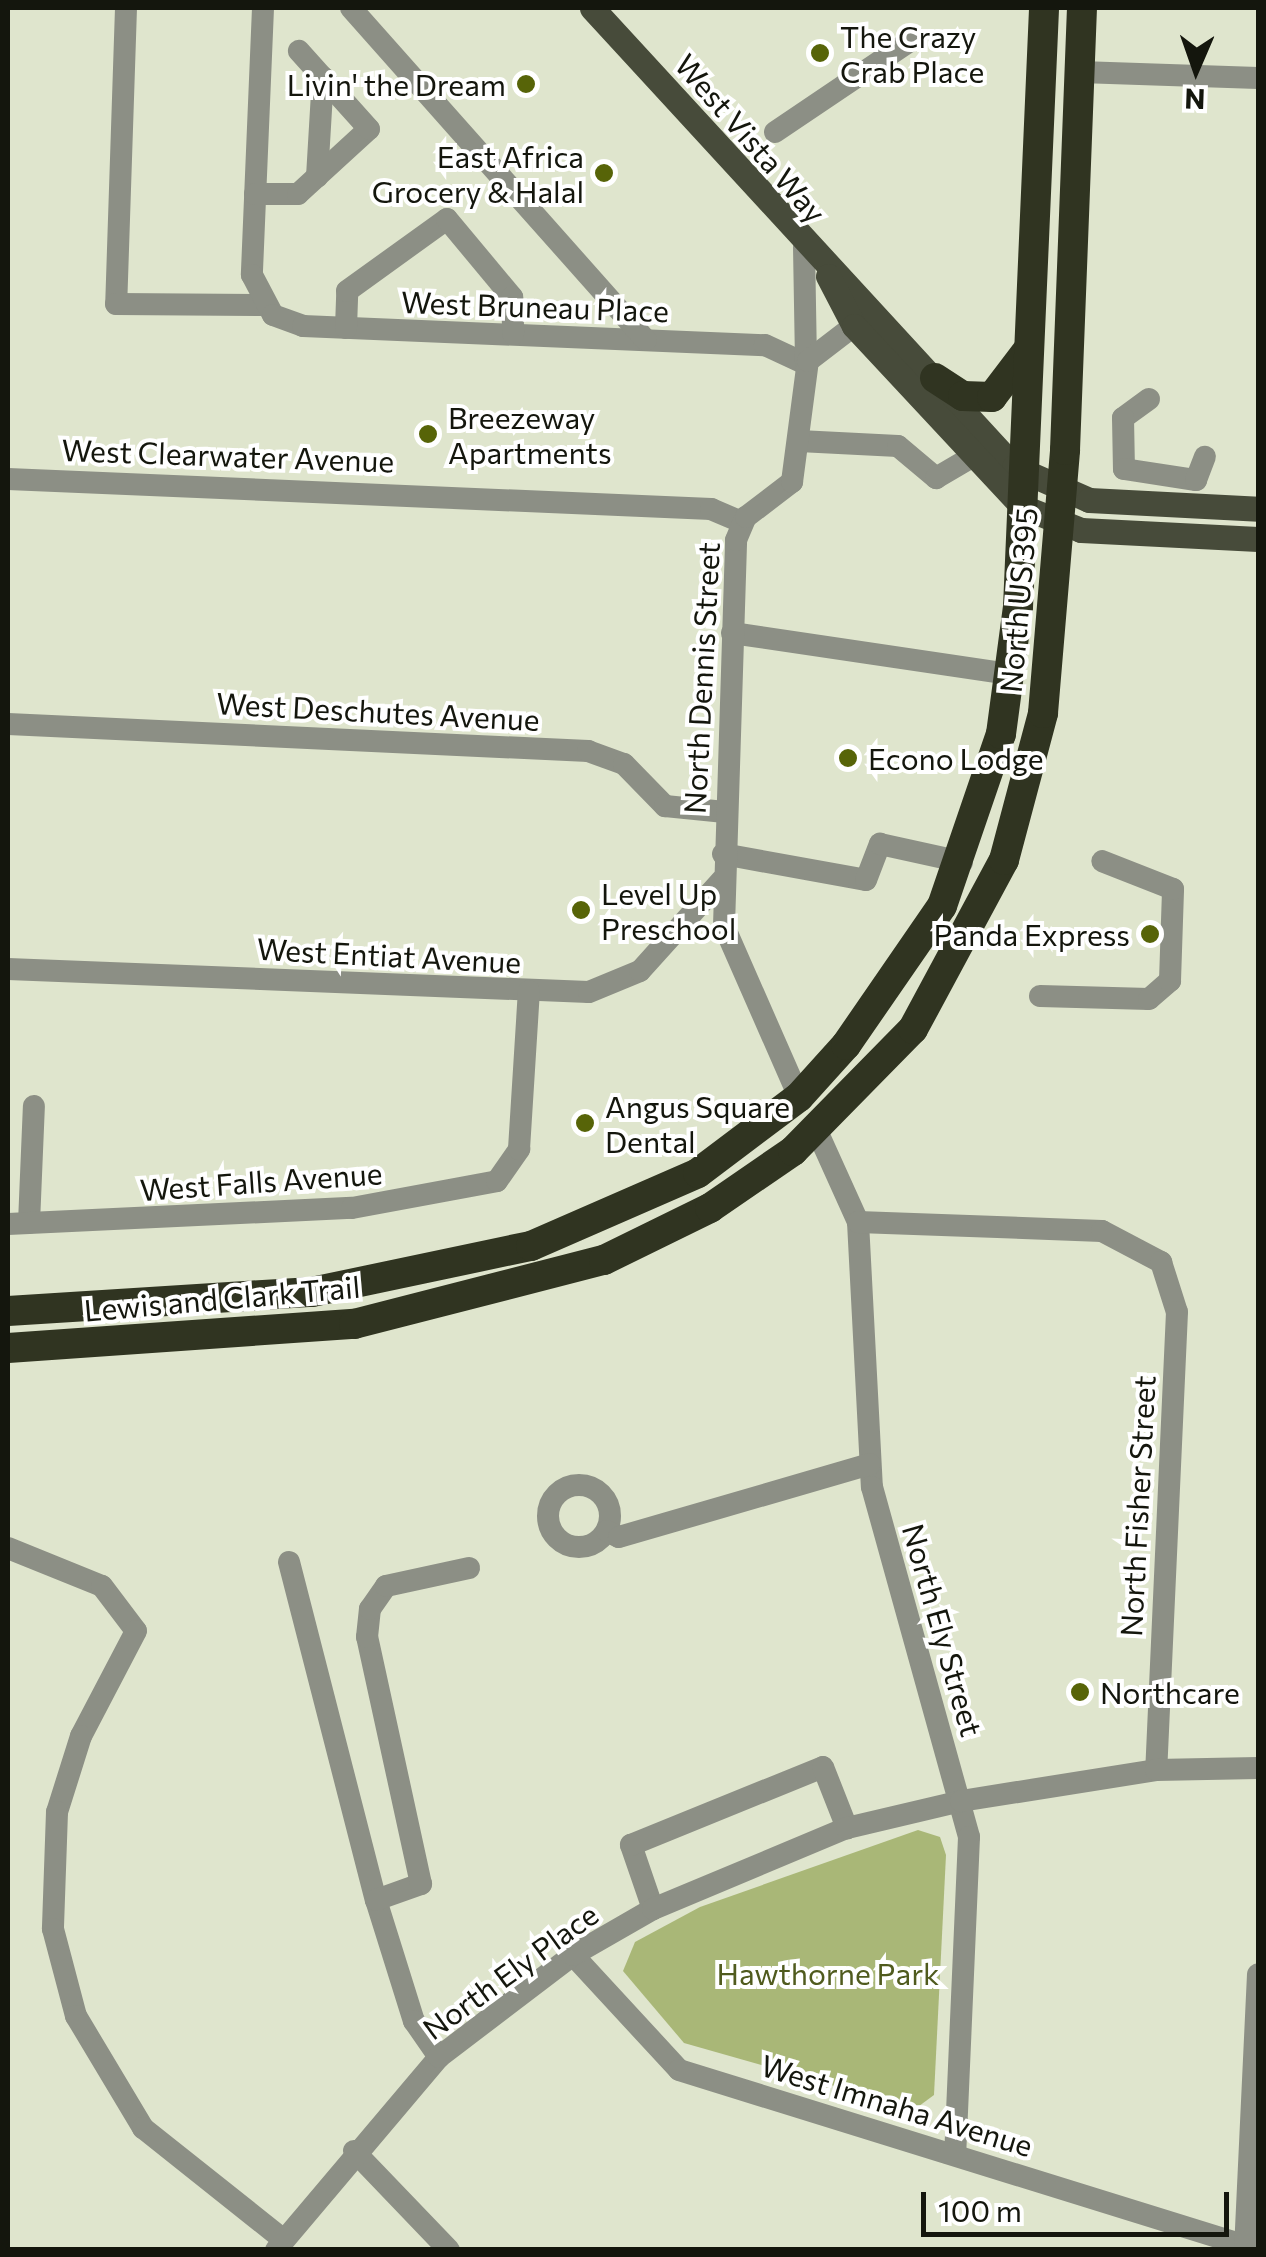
<!DOCTYPE html>
<style>
body{margin:0}
#map{position:relative;width:1266px;height:2257px;overflow:hidden;background:#dfe5cd;font-family:Commissioner,sans-serif}
div>[style]{position:absolute}
[style*='--x']{left:calc(var(--x)*1px);top:calc(var(--y)*1px);width:calc(var(--w)*1px);rotate:calc(var(--a)*1deg)}
.green>*{inset:0;background:#a9b777}
.minor>*{height:22px;margin:-11px;padding:0 11px;transform-origin:11px;border-radius:11px;background:#8c8f85}
.minor>.ring{margin:-11px;padding:0;box-sizing:content-box;background:none;border:22px solid #8c8f85;border-radius:50%}
.major>*{height:25px;margin:-12.5px;padding:0 12.5px;transform-origin:12.5px;border-radius:12.5px;background:#474b3a}
.highway>*{height:30px;margin:-15px;padding:0 15px;transform-origin:15px;border-radius:15px;background:#303421}
.dots>*{width:28px;height:28px;translate:-50% -50%;box-sizing:border-box;border:5px solid #fff;border-radius:50%}
span{translate:-50% -50%;white-space:nowrap;text-align:center;line-height:1.15;-webkit-text-stroke:8px #fff;paint-order:stroke}
.poi-label{font-size:30px;color:#14160d}
.left{translate:0 -50%;text-align:left}
.right{translate:-100% -50%;text-align:right}
.street-label{font-size:30px;color:#14160d}
.park-label{font-size:30px;color:#505b1e}
.frame{position:absolute;inset:0;border:10px solid #14160d;pointer-events:none}
.north{position:absolute;left:1146px;top:20px;width:100px;height:100px;-webkit-text-stroke:8px #fff;paint-order:stroke;rotate:182deg;font-size:28px;font-weight:700;line-height:40px;text-align:center;color:#14160d}
.north::after{content:'';display:block;margin:auto;width:35px;height:45px;background:#14160d;clip-path:polygon(50% 0,100% 100%,50% 72%,0 100%)}
.scale{position:absolute;left:921px;top:2192px;width:308px;height:45px;box-sizing:border-box;border:5px solid #14160d;border-top:0;padding-left:12px;font-size:30px;line-height:35px;white-space:nowrap;color:#14160d;-webkit-text-stroke:8px #fff;paint-order:stroke}
</style>
<div id="map">
<div class="green">
<i style="clip-path:polygon(918px 1830px,940px 1837px,946px 1855px,934px 2095px,915px 2109px,684px 2043px,623px 1971px,635px 1942px,700px 1907px)"></i>
</div>
<div class="minor">
<i style="--x:126;--y:8;--w:296;--a:91.9"></i>
<i style="--x:116;--y:304;--w:147;--a:0.4"></i>
<i style="--x:263;--y:8;--w:267;--a:92.4"></i>
<i style="--x:252;--y:275;--w:45;--a:62.3"></i>
<i style="--x:273;--y:315;--w:32;--a:20"></i>
<i style="--x:303;--y:326;--w:462;--a:2.4"></i>
<i style="--x:765;--y:345;--w:45;--a:24.9"></i>
<i style="--x:351;--y:8;--w:444;--a:48.4"></i>
<i style="--x:1080;--y:72;--w:178;--a:1.9"></i>
<i style="--x:775;--y:132;--w:163;--a:-34"></i>
<i style="--x:317;--y:177;--w:100;--a:-86.6"></i>
<i style="--x:255;--y:194;--w:43;--a:0"></i>
<i style="--x:298;--y:194;--w:96;--a:-42.5"></i>
<i style="--x:369;--y:129;--w:105;--a:-131.9"></i>
<i style="--x:804;--y:247;--w:117;--a:89"></i>
<i style="--x:346;--y:328;--w:37;--a:-88"></i>
<i style="--x:347;--y:291;--w:123;--a:-35.8"></i>
<i style="--x:447;--y:219;--w:102;--a:50.2"></i>
<i style="--x:512;--y:297;--w:37;--a:88"></i>
<i style="--x:1149;--y:399;--w:32;--a:144"></i>
<i style="--x:1123;--y:418;--w:51;--a:88.9"></i>
<i style="--x:1124;--y:469;--w:73;--a:8.7"></i>
<i style="--x:1196;--y:480;--w:25;--a:-69"></i>
<i style="--x:799;--y:441;--w:99;--a:2.9"></i>
<i style="--x:898;--y:446;--w:50;--a:40.1"></i>
<i style="--x:936;--y:478;--w:42;--a:-30.3"></i>
<i style="--x:8;--y:479;--w:704;--a:2.44"></i>
<i style="--x:711;--y:509;--w:34;--a:23"></i>
<i style="--x:732;--y:633;--w:281;--a:8.4"></i>
<i style="--x:8;--y:724;--w:581;--a:2.67"></i>
<i style="--x:588;--y:751;--w:38;--a:20"></i>
<i style="--x:624;--y:764;--w:59;--a:45.7"></i>
<i style="--x:665;--y:806;--w:60;--a:5.7"></i>
<i style="--x:723;--y:854;--w:145;--a:10.3"></i>
<i style="--x:866;--y:880;--w:39;--a:-69"></i>
<i style="--x:880;--y:844;--w:84;--a:12.4"></i>
<i style="--x:8;--y:969;--w:581;--a:2.27"></i>
<i style="--x:589;--y:992;--w:55;--a:-22.4"></i>
<i style="--x:640;--y:971;--w:122;--a:-48"></i>
<i style="--x:1040;--y:996;--w:109;--a:1.6"></i>
<i style="--x:1149;--y:999;--w:28;--a:-41"></i>
<i style="--x:1170;--y:981;--w:92;--a:-88.1"></i>
<i style="--x:1173;--y:889;--w:76;--a:-158.5"></i>
<i style="--x:799;--y:1097;--w:187;--a:-113.7"></i>
<i style="--x:724;--y:926;--w:386;--a:-88.2"></i>
<i style="--x:736;--y:540;--w:25;--a:-67"></i>
<i style="--x:746;--y:517;--w:58;--a:-37.3"></i>
<i style="--x:792;--y:482;--w:122;--a:-82.5"></i>
<i style="--x:808;--y:361;--w:76;--a:-37.5"></i>
<i style="--x:817;--y:1131;--w:100;--a:65.7"></i>
<i style="--x:858;--y:1222;--w:265;--a:87"></i>
<i style="--x:872;--y:1487;--w:363;--a:74.5"></i>
<i style="--x:969;--y:1837;--w:316;--a:92.5"></i>
<i style="--x:858;--y:1222;--w:244;--a:2.1"></i>
<i style="--x:1102;--y:1231;--w:67;--a:27.7"></i>
<i style="--x:1161;--y:1262;--w:52;--a:72.3"></i>
<i style="--x:1177;--y:1312;--w:458;--a:92.6"></i>
<i style="--x:29;--y:1223;--w:117;--a:-87.6"></i>
<i style="--x:8;--y:1224;--w:344;--a:-2.7"></i>
<i style="--x:352;--y:1208;--w:147;--a:-10.5"></i>
<i style="--x:497;--y:1181;--w:39;--a:-55"></i>
<i style="--x:519;--y:1149;--w:158;--a:-86.4"></i>
<i class="ring" style="left:548px;top:1485px;width:40px;height:40px"></i>
<i style="--x:607;--y:1531;--w:13;--a:27"></i>
<i style="--x:619;--y:1537;--w:261;--a:-16.2"></i>
<i style="--x:8;--y:1548;--w:101;--a:22"></i>
<i style="--x:102;--y:1586;--w:56;--a:52.9"></i>
<i style="--x:136;--y:1631;--w:119;--a:117.6"></i>
<i style="--x:81;--y:1736;--w:80;--a:107.5"></i>
<i style="--x:57;--y:1812;--w:117;--a:92"></i>
<i style="--x:53;--y:1929;--w:90;--a:75.2"></i>
<i style="--x:76;--y:2016;--w:131;--a:59.1"></i>
<i style="--x:143;--y:2128;--w:180;--a:38.5"></i>
<i style="--x:289;--y:1562;--w:349;--a:75.6"></i>
<i style="--x:376;--y:1900;--w:127;--a:72.6"></i>
<i style="--x:414;--y:2021;--w:44;--a:55.2"></i>
<i style="--x:376;--y:1900;--w:48;--a:-19.6"></i>
<i style="--x:421;--y:1884;--w:253;--a:-102.3"></i>
<i style="--x:367;--y:1637;--w:28;--a:-84"></i>
<i style="--x:370;--y:1609;--w:28;--a:-55"></i>
<i style="--x:386;--y:1586;--w:85;--a:-12.2"></i>
<i style="--x:653;--y:1909;--w:68;--a:-109"></i>
<i style="--x:631;--y:1845;--w:207;--a:-22.1"></i>
<i style="--x:823;--y:1767;--w:66;--a:68.5"></i>
<i style="--x:573;--y:1955;--w:156;--a:47.3"></i>
<i style="--x:679;--y:2070;--w:594;--a:17.24"></i>
<i style="--x:354;--y:2151;--w:137;--a:46.2"></i>
<i style="--x:276;--y:2250;--w:253;--a:-49.8"></i>
<i style="--x:439;--y:2057;--w:168;--a:-37.3"></i>
<i style="--x:573;--y:1955;--w:92;--a:-29.9"></i>
<i style="--x:653;--y:1909;--w:210;--a:-22.7"></i>
<i style="--x:847;--y:1828;--w:117;--a:-13.3"></i>
<i style="--x:961;--y:1801;--w:197;--a:-9"></i>
<i style="--x:1156;--y:1770;--w:102;--a:-1.1"></i>
<i style="--x:1245;--y:2250;--w:276;--a:-87.3"></i>
</div>
<div class="major">
<i style="--x:592;--y:8;--w:624;--a:47.4"></i>
<i style="--x:1014;--y:467;--w:82;--a:23.7"></i>
<i style="--x:1089;--y:500;--w:169;--a:3"></i>
<i style="--x:828;--y:276;--w:56;--a:62.5"></i>
<i style="--x:854;--y:326;--w:248;--a:47"></i>
<i style="--x:1023;--y:507;--w:62;--a:21.6"></i>
<i style="--x:1081;--y:530;--w:177;--a:2.9"></i>
</div>
<div class="highway">
<i style="--x:935;--y:378;--w:33;--a:33"></i>
<i style="--x:963;--y:396;--w:29;--a:2"></i>
<i style="--x:992;--y:397;--w:58;--a:-52.7"></i>
<i style="--x:8;--y:1311;--w:305;--a:-3.6"></i>
<i style="--x:312;--y:1292;--w:224;--a:-11.9"></i>
<i style="--x:531;--y:1246;--w:182;--a:-23.6"></i>
<i style="--x:698;--y:1173;--w:126;--a:-37"></i>
<i style="--x:799;--y:1097;--w:70;--a:-47.9"></i>
<i style="--x:846;--y:1045;--w:169;--a:-55.4"></i>
<i style="--x:942;--y:906;--w:182;--a:-71.1"></i>
<i style="--x:1001;--y:734;--w:128;--a:-82.4"></i>
<i style="--x:1018;--y:607;--w:600;--a:-87.51"></i>
<i style="--x:8;--y:1348;--w:347;--a:-4"></i>
<i style="--x:354;--y:1324;--w:258;--a:-14.4"></i>
<i style="--x:604;--y:1260;--w:118;--a:-26.1"></i>
<i style="--x:710;--y:1208;--w:101;--a:-34.5"></i>
<i style="--x:793;--y:1151;--w:171;--a:-45.5"></i>
<i style="--x:913;--y:1029;--w:192;--a:-61.7"></i>
<i style="--x:1004;--y:860;--w:152;--a:-75.1"></i>
<i style="--x:1043;--y:713;--w:264;--a:-85.2"></i>
<i style="--x:1065;--y:450;--w:442;--a:-87.8"></i>
</div>
<div class="dots">
<i style="left:820px;top:53px;background:#576408"></i>
<i style="left:526px;top:84px;background:#576408"></i>
<i style="left:604px;top:173px;background:#576408"></i>
<i style="left:428px;top:434px;background:#576408"></i>
<i style="left:848px;top:758px;background:#576408"></i>
<i style="left:581px;top:910px;background:#576408"></i>
<i style="left:1150px;top:934px;background:#576408"></i>
<i style="left:585px;top:1123px;background:#576408"></i>
<i style="left:1080px;top:1692px;background:#576408"></i>
</div>
<div class="poi-label">
<span class="left" style="left:840px;top:53px">The Crazy<br>Crab Place</span>
<span class="right" style="left:506px;top:84px">Livin' the Dream</span>
<span class="right" style="left:584px;top:173px">East Africa<br>Grocery &amp; Halal</span>
<span class="left" style="left:448px;top:434px">Breezeway<br>Apartments</span>
<span class="left" style="left:868px;top:758px">Econo Lodge</span>
<span class="left" style="left:601px;top:910px">Level Up<br>Preschool</span>
<span class="right" style="left:1130px;top:934px">Panda Express</span>
<span class="left" style="left:605px;top:1123px">Angus Square<br>Dental</span>
<span class="left" style="left:1100px;top:1692px">Northcare</span>
</div>
<div class="street-label">
<span style="left:751px;top:138px;rotate:49deg">West Vista Way</span>
<span style="left:535px;top:306px;rotate:2deg">West Bruneau Place</span>
<span style="left:228px;top:455px;rotate:2deg">West Clearwater Avenue</span>
<span style="left:1018px;top:600px;rotate:-85deg">North US 395</span>
<span style="left:701px;top:678px;rotate:-87deg">North Dennis Street</span>
<span style="left:378px;top:711px;rotate:3deg">West Deschutes Avenue</span>
<span style="left:389px;top:955px;rotate:3deg">West Entiat Avenue</span>
<span style="left:261px;top:1181px;rotate:-4deg">West Falls Avenue</span>
<span style="left:222px;top:1298px;rotate:-5deg">Lewis and Clark Trail</span>
<span style="left:1137px;top:1506px;rotate:-87deg">North Fisher Street</span>
<span style="left:943px;top:1630px;rotate:74deg">North Ely Street</span>
<span style="left:510px;top:1971px;rotate:-36deg">North Ely Place</span>
<span style="left:897px;top:2105px;rotate:17deg">West Imnaha Avenue</span>
</div>
<div class="park-label">
<span style="left:828px;top:1973px">Hawthorne Park</span>
</div>
<div class="frame"></div>
<div class="north">N</div>
<div class="scale">100 m</div>
</div>
